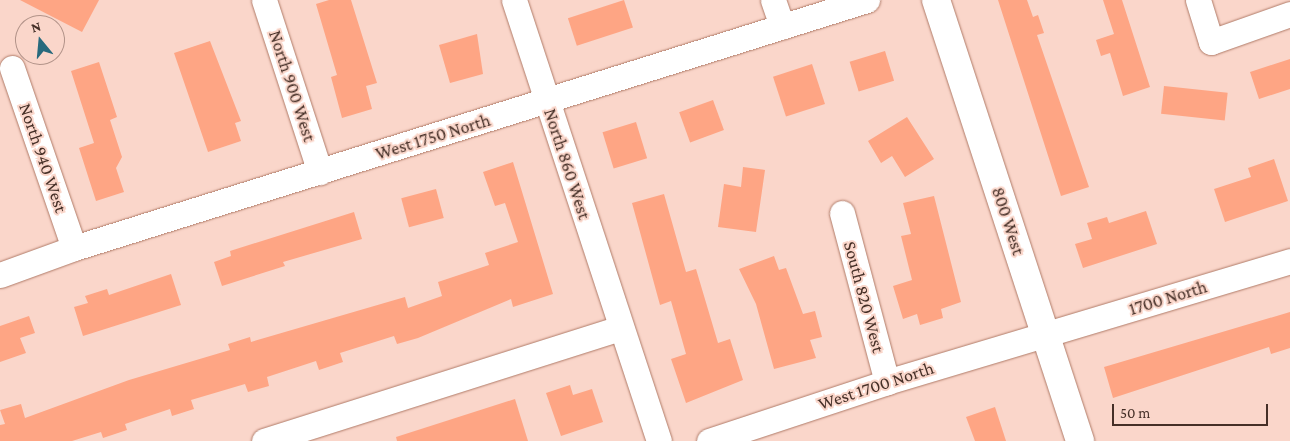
<!DOCTYPE html>
<style>
body{margin:0}
#map{position:relative;width:1290px;height:441px;overflow:hidden;background:#fad6ca;font-family:"Crimson Pro",serif}
div>[style]{position:absolute}
[style*='--x']{left:calc(var(--x)*1px);top:calc(var(--y)*1px);width:calc(var(--w)*1px);rotate:calc(var(--a)*1deg)}
.building>*{inset:0;background:#fea584;transform-origin:0 0}
.roads{filter:drop-shadow(0 0 1px #b07b68) drop-shadow(0 0 1px #b07b68)}
.minor>*{height:25px;margin:-12.5px;padding:0 12.5px;transform-origin:12.5px;border-radius:12.5px;background:#fff}
.tertiary>*{height:28px;margin:-14px;padding:0 14px;transform-origin:14px;border-radius:14px;background:#fff}
span{translate:-50% -50%;white-space:nowrap;text-align:center;line-height:1.15;-webkit-text-stroke:4px #fad6ca;paint-order:stroke}
.street-label{font-size:18px;color:#452f27}
.north{position:absolute;left:15px;top:15px;width:50px;height:50px;box-sizing:border-box;background:#fad6ca;border:1px solid #b29389;border-radius:50%;rotate:343deg;font-size:14px;font-weight:700;line-height:20px;text-align:center;color:#452f27}
.north::after{content:'';display:block;margin:auto;width:18px;height:22px;background:#286a7d;clip-path:polygon(50% 0,100% 100%,50% 72%,0 100%)}
.scale{position:absolute;left:1112px;top:404px;width:156px;height:22px;box-sizing:border-box;border:2px solid #452f27;border-top:0;padding-left:6px;font-size:15px;line-height:18px;white-space:nowrap;color:#452f27;-webkit-text-stroke:4px #fad6ca;paint-order:stroke}
</style>
<div id="map">
<div class="building">
<i style="clip-path:polygon(20px 0,99px 0,82px 32px)"></i>
<i style="clip-path:polygon(329px 0,351px 0,377px 83px,366px 86px,372px 109px,342px 118px,331px 77px,337px 75px,316px 4px)"></i>
<i style="left:624px;top:0;width:29px;height:59px;rotate:72deg"></i>
<i style="clip-path:polygon(998px 0,1027px 0,1033px 17px,1038px 15px,1044px 33px,1037px 35px,1089px 187px,1061px 196px)"></i>
<i style="clip-path:polygon(1103px 0,1122px 0,1150px 87px,1123px 96px,1110px 53px,1101px 56px,1096px 40px,1114px 34px)"></i>
<i style="clip-path:polygon(477px 34px,483px 74px,450px 83px,439px 45px)"></i>
<i style="clip-path:polygon(210px 41px,241px 121px,235px 123px,241px 141px,208px 152px,174px 53px)"></i>
<i style="left:885px;top:51px;width:31px;height:37px;rotate:73deg"></i>
<i style="clip-path:polygon(1290px 59px,1290px 89px,1259px 99px,1250px 72px)"></i>
<i style="clip-path:polygon(99px 62px,117px 117px,110px 120px,122px 157px,116px 168px,124px 192px,96px 201px,79px 148px,94px 143px,71px 71px)"></i>
<i style="left:812px;top:64px;width:42px;height:41px;rotate:72deg"></i>
<i style="left:1164px;top:86px;width:64px;height:28px;rotate:6deg"></i>
<i style="left:713px;top:100px;width:32px;height:36px;rotate:70deg"></i>
<i style="clip-path:polygon(907px 117px,934px 159px,905px 177px,892px 156px,881px 163px,868px 141px)"></i>
<i style="left:636px;top:122px;width:38px;height:35px;rotate:73deg"></i>
<i style="clip-path:polygon(1274px 159px,1288px 201px,1225px 222px,1214px 189px,1251px 177px,1248px 168px)"></i>
<i style="clip-path:polygon(513px 162px,553px 294px,513px 307px,511px 299px,418px 338px,397px 344px,394px 336px,340px 353px,343px 362px,319px 370px,316px 361px,267px 377px,269px 386px,248px 392px,245px 384px,191px 400px,194px 409px,172px 416px,170px 409px,125px 424px,127px 430px,103px 438px,101px 432px,72px 441px,0 441px,0 425px,5px 424px,0 410px,21px 404px,25px 418px,129px 380px,230px 350px,228px 344px,250px 337px,251px 342px,405px 297px,408px 308px,442px 296px,438px 282px,489px 265px,485px 253px,518px 242px,505px 203px,495px 206px,483px 172px)"></i>
<i style="clip-path:polygon(743px 167px,765px 170px,756px 232px,718px 227px,724px 184px,741px 187px)"></i>
<i style="left:436px;top:189px;width:30px;height:36px;rotate:75deg"></i>
<i style="clip-path:polygon(664px 194px,686px 272px,696px 269px,718px 343px,730px 339px,743px 380px,686px 403px,671px 359px,686px 354px,671px 301px,660px 305px,632px 203px)"></i>
<i style="clip-path:polygon(934px 196px,961px 302px,941px 309px,943px 318px,920px 325px,917px 314px,903px 319px,893px 286px,912px 280px,901px 236px,911px 234px,903px 203px)"></i>
<i style="clip-path:polygon(1146px 211px,1157px 244px,1083px 268px,1075px 244px,1092px 239px,1087px 223px,1107px 217px,1109px 223px)"></i>
<i style="clip-path:polygon(354px 212px,362px 239px,283px 262px,285px 266px,222px 286px,214px 262px,231px 256px,230px 251px)"></i>
<i style="clip-path:polygon(774px 256px,779px 270px,786px 268px,803px 314px,815px 311px,822px 337px,810px 340px,816px 358px,774px 369px,756px 304px,739px 269px)"></i>
<i style="clip-path:polygon(171px 274px,181px 305px,83px 336px,74px 307px,88px 303px,85px 296px,107px 289px,109px 295px)"></i>
<i style="clip-path:polygon(1290px 312px,1290px 348px,1271px 354px,1269px 347px,1113px 398px,1104px 367px)"></i>
<i style="clip-path:polygon(29px 316px,35px 333px,20px 338px,26px 353px,0 362px,0 326px)"></i>
<i style="clip-path:polygon(570px 385px,573px 395px,592px 389px,603px 422px,561px 436px,546px 393px)"></i>
<i style="clip-path:polygon(515px 399px,528px 441px,397px 441px,396px 437px)"></i>
<i style="clip-path:polygon(995px 407px,1006px 441px,975px 441px,966px 417px)"></i>
</div>
<div class="roads">
<div class="minor">
<i style="--x:264;--y:0;--w:181;--a:72"></i>
<i style="--x:514;--y:0;--w:464;--a:71.8"></i>
<i style="--x:773;--y:0;--w:28;--a:71"></i>
<i style="--x:1198;--y:0;--w:44;--a:72.8"></i>
<i style="--x:1211;--y:42;--w:84;--a:-19.5"></i>
<i style="--x:12;--y:68;--w:190;--a:71"></i>
<i style="--x:842;--y:213;--w:175;--a:75.1"></i>
<i style="--x:0;--y:275;--w:79;--a:-20"></i>
<i style="--x:74;--y:248;--w:831;--a:-17.37"></i>
<i style="--x:264;--y:441;--w:374;--a:-17.6"></i>
<i style="--x:709;--y:441;--w:188;--a:-18.3"></i>
<i style="--x:887;--y:382;--w:421;--a:-16.7"></i>
</div>
<div class="tertiary">
<i style="--x:936;--y:0;--w:464;--a:71.9"></i>
</div>
</div>
<div class="street-label">
<span style="left:292px;top:86px;rotate:72deg">North 900 West</span>
<span style="left:433px;top:137px;rotate:-17deg">West 1750 North</span>
<span style="left:43px;top:158px;rotate:71deg">North 940 West</span>
<span style="left:567px;top:164px;rotate:72deg">North 860 West</span>
<span style="left:1008px;top:221px;rotate:72deg">800 West</span>
<span style="left:864px;top:297px;rotate:75deg">South 820 West</span>
<span style="left:1168px;top:298px;rotate:-17deg">1700 North</span>
<span style="left:876px;top:386px;rotate:-18deg">West 1700 North</span>
</div>
<div class="north">N</div>
<div class="scale">50 m</div>
</div>
